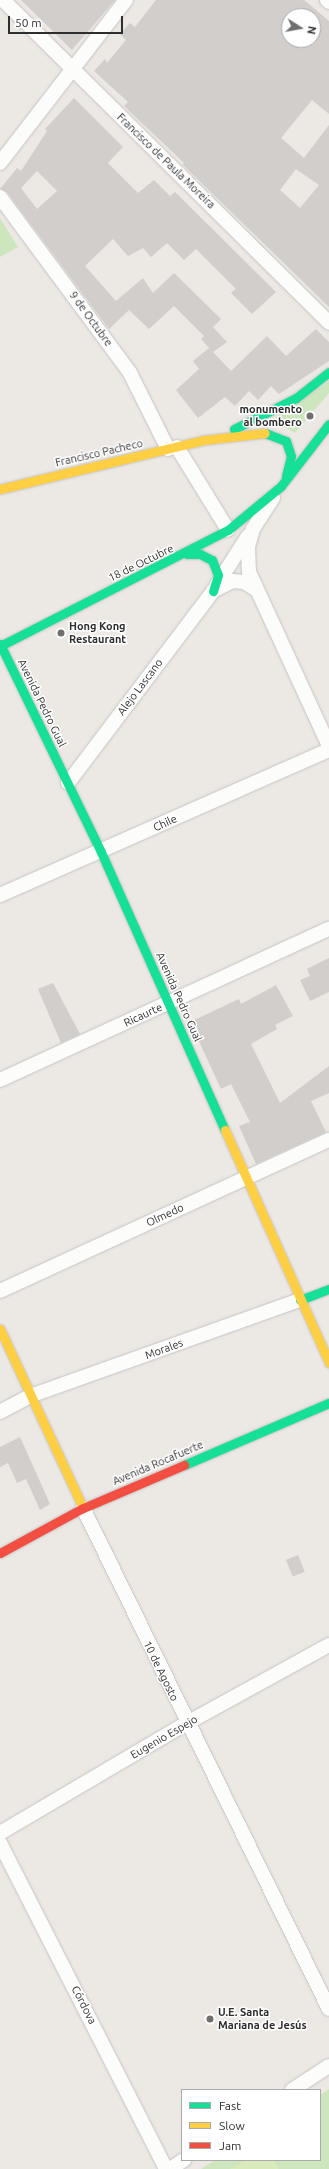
<!DOCTYPE html>
<meta charset="utf-8">
<style>
body{margin:0}
#map{position:relative;width:329px;height:2169px;overflow:hidden;background:#ece8e4;font-family:Ubuntu,sans-serif}
div>[style]{position:absolute}
[style*='--x']{left:calc(var(--x)*1px);top:calc(var(--y)*1px);width:calc(var(--w)*1px);rotate:calc(var(--a)*1deg)}
.green>*{inset:0;background:#cee6be}
.pitch>*{inset:0;background:#d9eabb}
.building>*{inset:0;background:#d1cecb;transform-origin:0 0}
.roads{filter:drop-shadow(0 0 1px #c5c4c5) drop-shadow(0 0 1px #c5c4c5)}
.street>*{height:14px;margin:-7px;padding:0 7px;transform-origin:7px;border-radius:7px;background:#fcfcfb}
.fast>*{height:9px;margin:-4.5px;padding:0 4.5px;transform-origin:4.5px;border-radius:4.5px;background:#16e098}
.slow>*{height:9px;margin:-4.5px;padding:0 4.5px;transform-origin:4.5px;border-radius:4.5px;background:#ffcf43}
.jam>*{height:9px;margin:-4.5px;padding:0 4.5px;transform-origin:4.5px;border-radius:4.5px;background:#f24e42}
.dots>*{width:11px;height:11px;translate:-50% -50%;box-sizing:border-box;border:2px solid #fff;border-radius:50%}
span{translate:-50% -50%;white-space:nowrap;text-align:center;line-height:1.15;-webkit-text-stroke:3px #fff;paint-order:stroke}
.street-label{font-size:11px;color:#2e2e2e}
.poi-label{font-size:11px;color:#2e2e2e;font-weight:700}
.right{translate:-100% -50%;text-align:right}
.left{translate:0 -50%;text-align:left}
.legend{position:absolute;left:181px;top:2089px;width:140px;height:72px;box-sizing:border-box;background:#fff;border:1px solid #ababab;margin:0;padding:5px 7px;list-style:none;font-size:12px;color:#2e2e2e}
.legend li{display:flex;align-items:center;gap:8px;height:20px}
.legend b{width:20px;border:1px solid #ababab}
.north{position:absolute;left:281px;top:8px;width:40px;height:40px;box-sizing:border-box;background:#fff;border:1px solid #ababab;border-radius:50%;rotate:101deg;font-size:11px;font-weight:700;line-height:16px;text-align:center;color:#2e2e2e}
.north::after{content:'';display:block;margin:auto;width:14px;height:18px;background:#706f6e;clip-path:polygon(50% 0,100% 100%,50% 72%,0 100%)}
.scale{position:absolute;left:8px;top:16px;width:115px;height:18px;box-sizing:border-box;border:2px solid #2e2e2e;border-top:0;padding-left:5px;font-size:12px;line-height:14px;white-space:nowrap;color:#2e2e2e;-webkit-text-stroke:3px #fff;paint-order:stroke}
</style>
<div id="map">
<div class="green">
<i style="clip-path:polygon(0 218px,18px 247px,0 257px)"></i>
<i style="clip-path:polygon(329px 381px,329px 393px,295px 433px,272px 420px)"></i>
<i style="clip-path:polygon(329px 2089px,329px 2169px,201px 2169px,215px 2160px,320px 2160px,320px 2095px)"></i>
</div>
<div class="pitch">
<i style="clip-path:polygon(245px 2160px,274px 2160px,279px 2169px,230px 2169px)"></i>
</div>
<div class="building">
<i style="clip-path:polygon(21px 0,115px 0,72px 50px)"></i>
<i style="clip-path:polygon(evenodd,156px 0,304px 0,329px 21px,329px 114px,312px 100px,281px 138px,304px 158px,329px 125px,329px 307px,183px 165px,184px 163px,124px 106px,128px 102px,94px 71px,105px 59px,107px 63px,126px 40px,120px 34px,130px 23px,135px 27px,156px 0,289px 16px,313px 16px,313px 40px,289px 40px,289px 16px,156px 0,296px 169px,319px 185px,300px 208px,280px 190px,296px 169px)"></i>
<i style="clip-path:polygon(evenodd,74px 98px,123px 147px,108px 163px,138px 193px,154px 180px,170px 196px,175px 192px,276px 292px,252px 314px,231px 293px,236px 289px,196px 249px,184px 260px,167px 243px,151px 257px,143px 248px,128px 256px,113px 239px,85px 266px,116px 301px,143px 278px,153px 293px,174px 273px,221px 319px,213px 327px,227px 342px,213px 352px,231px 371px,267px 336px,286px 356px,316px 329px,329px 342px,329px 361px,279px 394px,271px 386px,258px 400px,249px 391px,235px 406px,225px 397px,198px 418px,176px 390px,199px 369px,193px 361px,209px 348px,201px 339px,204px 336px,174px 306px,149px 329px,129px 310px,109px 329px,7px 192px,0 189px,17px 168px,21px 171px,47px 131px,45px 129px,74px 98px,37px 171px,57px 191px,37px 209px,21px 188px,37px 171px)"></i>
<i style="clip-path:polygon(329px 958px,329px 992px,310px 1001px,300px 980px,310px 976px,307px 969px)"></i>
<i style="clip-path:polygon(53px 983px,80px 1034px,61px 1043px,38px 989px)"></i>
<i style="clip-path:polygon(276px 985px,293px 1016px,275px 1025px,277px 1029px,251px 1044px,280px 1103px,329px 1066px,329px 1093px,311px 1101px,326px 1132px,256px 1164px,239px 1126px,250px 1122px,231px 1084px,221px 1089px,190px 1022px,239px 999px,241px 1004px)"></i>
<i style="clip-path:polygon(20px 1437px,50px 1504px,40px 1510px,26px 1479px,17px 1483px,8px 1463px,0 1467px,0 1447px)"></i>
<i style="left:298px;top:1555px;width:18px;height:13px;rotate:68deg"></i>
</div>
<div class="roads">
<div class="street">
<i style="--x:3;--y:0;--w:459;--a:44.7"></i>
<i style="--x:327;--y:0;--w:3;--a:45"></i>
<i style="--x:0;--y:163;--w:206;--a:-52.3"></i>
<i style="--x:0;--y:197;--w:219;--a:53.5"></i>
<i style="--x:130;--y:373;--w:85;--a:63.4"></i>
<i style="--x:177;--y:447;--w:97;--a:58.4"></i>
<i style="--x:273;--y:498;--w:37;--a:123"></i>
<i style="--x:253;--y:529;--w:18;--a:106"></i>
<i style="--x:248;--y:546;--w:26;--a:88"></i>
<i style="--x:249;--y:572;--w:192;--a:65.3"></i>
<i style="--x:216;--y:586;--w:59;--a:-57.4"></i>
<i style="--x:68;--y:783;--w:241;--a:-52.9"></i>
<i style="--x:213;--y:591;--w:22;--a:-27"></i>
<i style="--x:233;--y:581;--w:11;--a:5"></i>
<i style="--x:244;--y:582;--w:13;--a:32"></i>
<i style="--x:0;--y:895;--w:360;--a:-23.8"></i>
<i style="--x:0;--y:1080;--w:362;--a:-24.7"></i>
<i style="--x:0;--y:1291;--w:362;--a:-24.7"></i>
<i style="--x:0;--y:1412;--w:34;--a:-28"></i>
<i style="--x:30;--y:1396;--w:287;--a:-19.6"></i>
<i style="--x:83;--y:1508;--w:558;--a:63.85"></i>
<i style="--x:0;--y:1833;--w:217;--a:-30.5"></i>
<i style="--x:187;--y:1723;--w:162;--a:-28.8"></i>
<i style="--x:0;--y:1843;--w:366;--a:63"></i>
<i style="--x:292;--y:2090;--w:44;--a:-33"></i>
<i style="--x:170;--y:2169;--w:17;--a:-33"></i>
</div>
<div class="fast">
<i style="--x:234;--y:429;--w:69;--a:-26.6"></i>
<i style="--x:296;--y:398;--w:42;--a:-38.2"></i>
<i style="--x:265;--y:433;--w:22;--a:21"></i>
<i style="--x:286;--y:441;--w:16;--a:72"></i>
<i style="--x:291;--y:456;--w:21;--a:104"></i>
<i style="--x:187;--y:554;--w:13;--a:0"></i>
<i style="--x:200;--y:554;--w:13;--a:27"></i>
<i style="--x:212;--y:560;--w:16;--a:68"></i>
<i style="--x:218;--y:575;--w:17;--a:107"></i>
<i style="--x:0;--y:644;--w:231;--a:64.1"></i>
<i style="--x:101;--y:852;--w:304;--a:66"></i>
<i style="--x:0;--y:646;--w:256;--a:-27"></i>
<i style="--x:228;--y:530;--w:69;--a:-39.7"></i>
<i style="--x:281;--y:486;--w:78;--a:-52.3"></i>
<i style="--x:300;--y:1300;--w:31;--a:-21"></i>
<i style="--x:184;--y:1465;--w:158;--a:-23.2"></i>
</div>
<div class="slow">
<i style="--x:0;--y:489;--w:210;--a:-13.5"></i>
<i style="--x:204;--y:440;--w:61;--a:-6.5"></i>
<i style="--x:225;--y:1130;--w:255;--a:65.9"></i>
<i style="--x:0;--y:1329;--w:197;--a:65.1"></i>
</div>
<div class="jam">
<i style="--x:0;--y:1553;--w:94;--a:-28.5"></i>
<i style="--x:83;--y:1508;--w:110;--a:-23.1"></i>
</div>
</div>
<div class="dots">
<i style="left:310px;top:416px;background:#706f6e"></i>
<i style="left:61px;top:633px;background:#706f6e"></i>
<i style="left:210px;top:2019px;background:#706f6e"></i>
</div>
<div class="street-label">
<span style="left:166px;top:161px;rotate:44deg">Francisco de Paula Moreira</span>
<span style="left:91px;top:319px;rotate:54deg">9 de Octubre</span>
<span style="left:99px;top:453px;rotate:-13deg">Francisco Pacheco</span>
<span style="left:141px;top:563px;rotate:-26deg">18 de Octubre</span>
<span style="left:140px;top:687px;rotate:-53deg">Alejo Lascano</span>
<span style="left:42px;top:703px;rotate:64deg">Avenida Pedro Gual</span>
<span style="left:165px;top:823px;rotate:-24deg">Chile</span>
<span style="left:179px;top:997px;rotate:66deg">Avenida Pedro Gual</span>
<span style="left:143px;top:1015px;rotate:-25deg">Ricaurte</span>
<span style="left:165px;top:1215px;rotate:-25deg">Olmedo</span>
<span style="left:164px;top:1349px;rotate:-20deg">Morales</span>
<span style="left:158px;top:1463px;rotate:-23deg">Avenida Rocafuerte</span>
<span style="left:161px;top:1671px;rotate:64deg">10 de Agosto</span>
<span style="left:164px;top:1737px;rotate:-30deg">Eugenio Espejo</span>
<span style="left:84px;top:2005px;rotate:63deg">Córdova</span>
</div>
<div class="poi-label">
<span class="right" style="left:302px;top:416px">monumento<br>al bombero</span>
<span class="left" style="left:69px;top:633px">Hong Kong<br>Restaurant</span>
<span class="left" style="left:218px;top:2019px">U.E. Santa<br>Mariana de Jesús</span>
</div>
<ul class="legend">
<li><b style="height:5px;background:#16e098"></b>Fast</li>
<li><b style="height:5px;background:#ffcf43"></b>Slow</li>
<li><b style="height:5px;background:#f24e42"></b>Jam</li>
</ul>
<div class="north">N</div>
<div class="scale">50 m</div>
</div>
